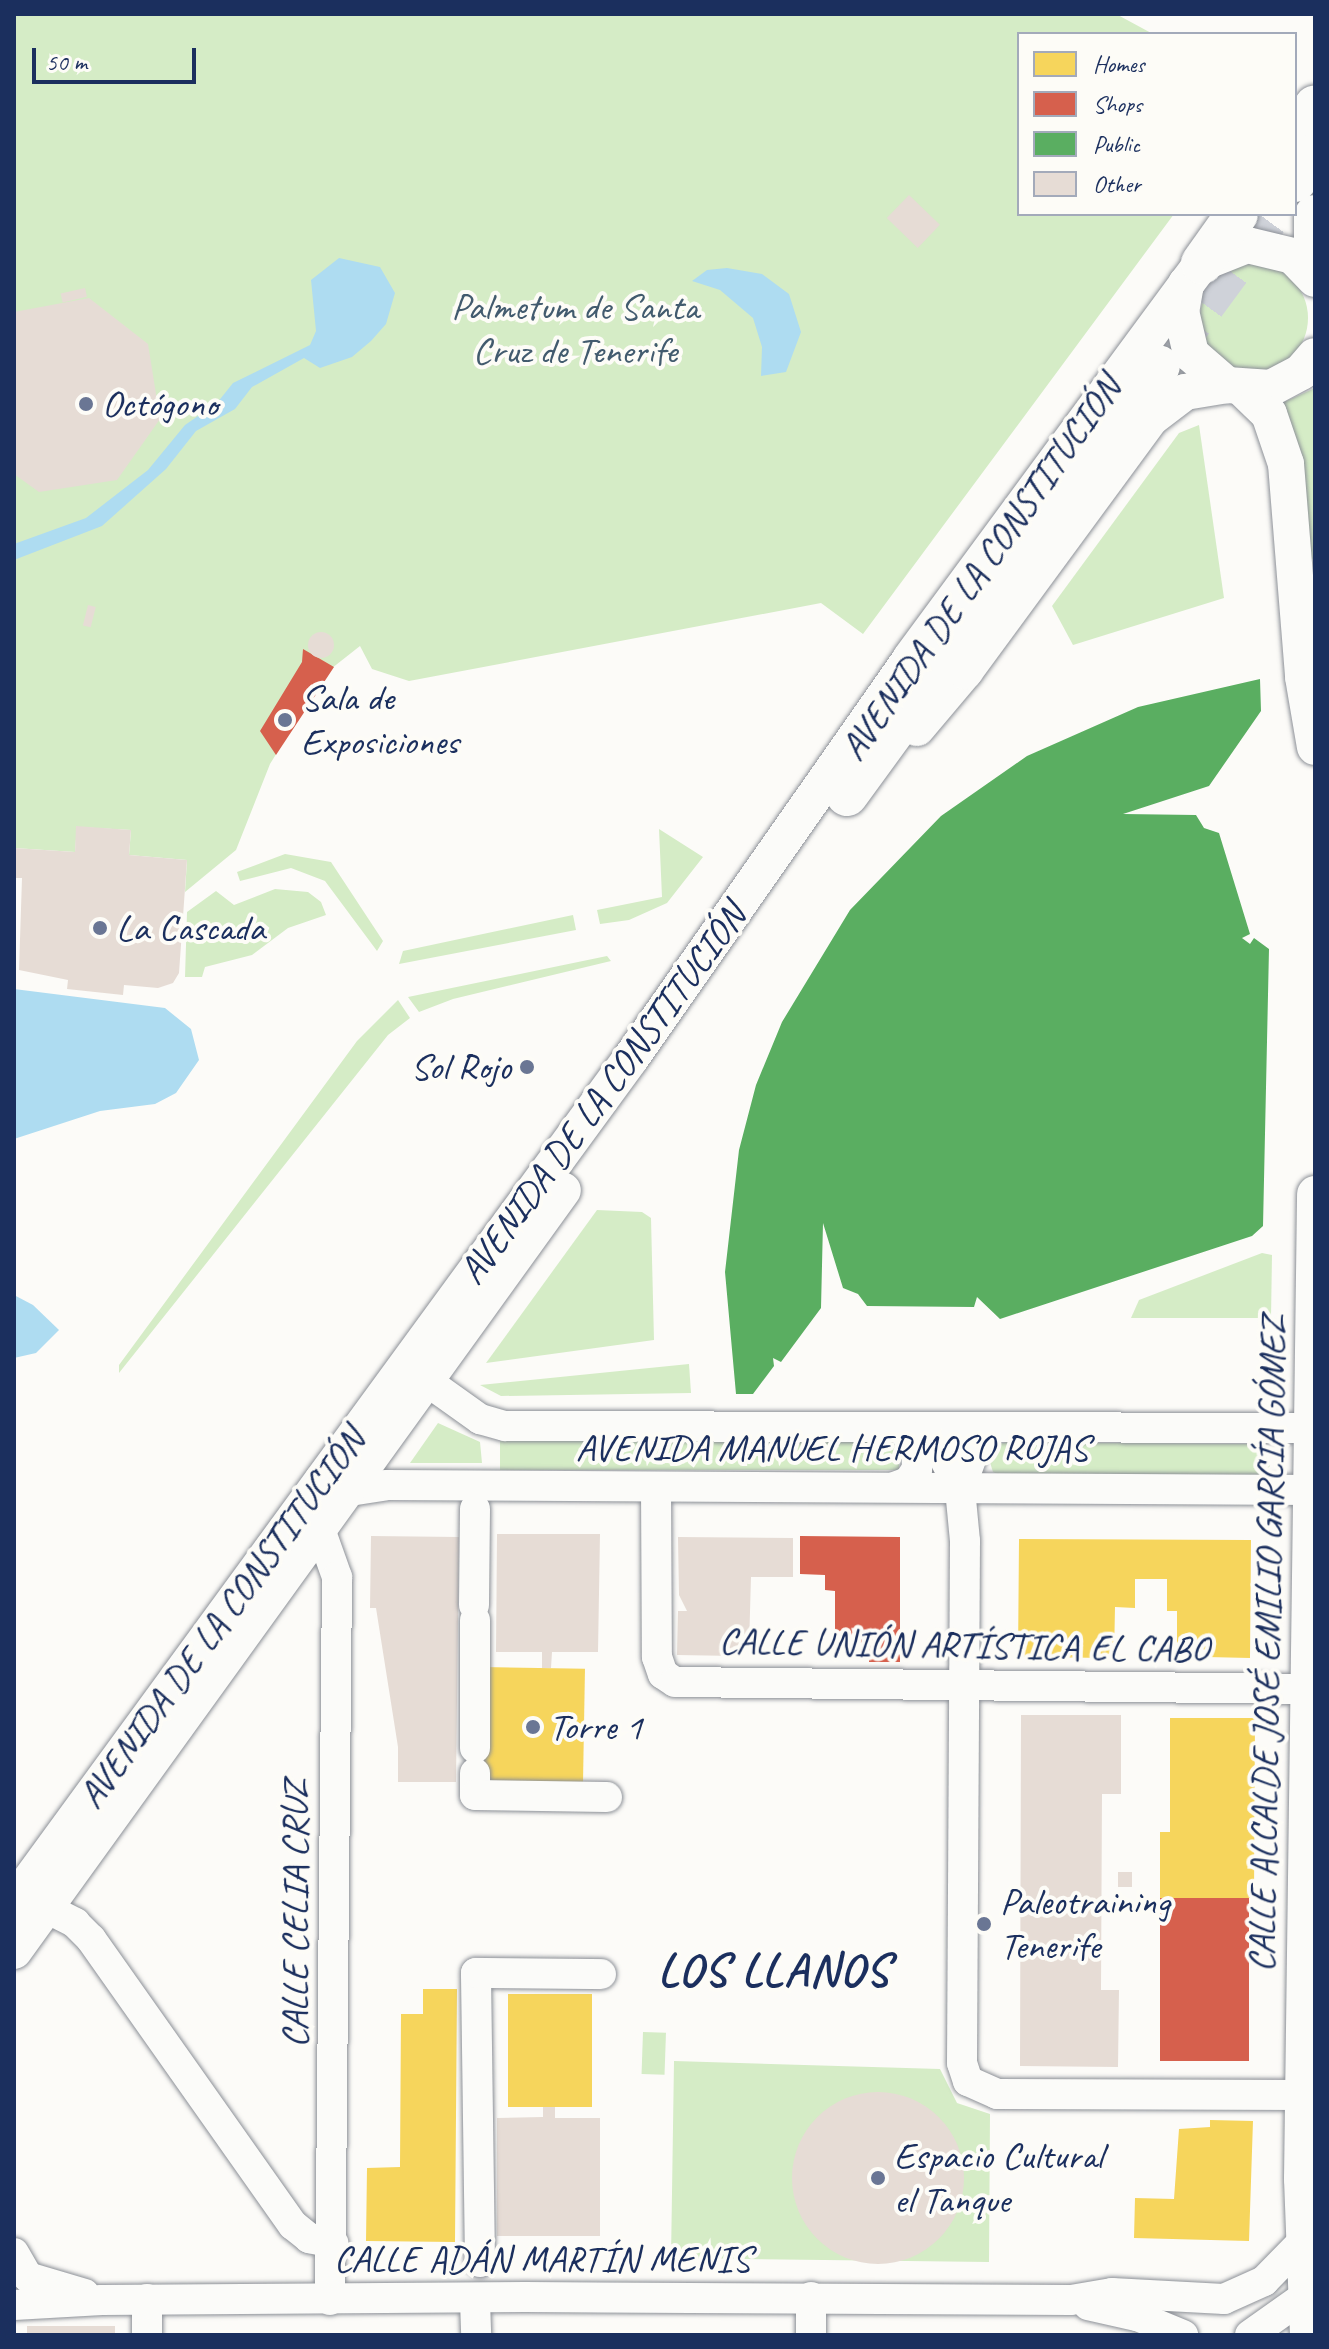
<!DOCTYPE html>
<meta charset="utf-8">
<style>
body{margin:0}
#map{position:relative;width:1329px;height:2349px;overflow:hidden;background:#fcfbf8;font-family:Caveat,sans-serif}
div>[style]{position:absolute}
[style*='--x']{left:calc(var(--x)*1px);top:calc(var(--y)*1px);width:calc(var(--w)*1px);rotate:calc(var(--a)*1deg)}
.green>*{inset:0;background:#d5ecc6;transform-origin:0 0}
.round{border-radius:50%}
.water>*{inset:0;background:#aedcf1}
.homes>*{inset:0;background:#f6d55c;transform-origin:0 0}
.shops>*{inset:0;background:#d6604d;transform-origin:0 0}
.public>*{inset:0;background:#5aae61}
.building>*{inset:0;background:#e6dcd5;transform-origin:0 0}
.highway-tunnel>*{height:42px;margin-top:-21px;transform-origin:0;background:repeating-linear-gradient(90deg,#cfd2d9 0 42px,transparent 0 63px)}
.roads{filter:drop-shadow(0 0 2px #8c9097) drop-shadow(0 0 2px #8c9097)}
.minor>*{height:30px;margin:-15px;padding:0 15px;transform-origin:15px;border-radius:15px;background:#fbfbf9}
.major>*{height:36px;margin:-18px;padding:0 18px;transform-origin:18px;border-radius:18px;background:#fbfbf9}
.highway>*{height:42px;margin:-21px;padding:0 21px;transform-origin:21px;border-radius:21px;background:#fbfbf9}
.dots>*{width:22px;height:22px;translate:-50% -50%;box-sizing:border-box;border:4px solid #fdfcf7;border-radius:50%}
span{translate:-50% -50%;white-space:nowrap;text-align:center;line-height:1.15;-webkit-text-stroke:8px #fdfcf7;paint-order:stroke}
.park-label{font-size:38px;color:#425b6e}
.poi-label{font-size:38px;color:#1b2f5e}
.left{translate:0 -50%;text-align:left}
.right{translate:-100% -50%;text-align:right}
.street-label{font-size:38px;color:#1b2f5e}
.district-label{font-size:46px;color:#1b2f5e;font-weight:700;letter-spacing:2px}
.frame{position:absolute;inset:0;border:16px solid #1b2f5e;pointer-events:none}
.legend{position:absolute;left:1017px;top:32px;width:280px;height:184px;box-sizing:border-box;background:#fdfcf7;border:2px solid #a3aaba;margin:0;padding:10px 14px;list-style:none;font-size:24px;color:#1b2f5e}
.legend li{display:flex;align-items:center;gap:16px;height:40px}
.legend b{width:40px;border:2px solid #a3aaba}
.scale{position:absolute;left:32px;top:48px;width:164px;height:36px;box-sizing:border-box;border:4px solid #1b2f5e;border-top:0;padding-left:10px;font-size:24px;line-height:28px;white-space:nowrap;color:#1b2f5e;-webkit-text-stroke:6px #fdfcf7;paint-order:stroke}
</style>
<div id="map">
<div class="green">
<i style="clip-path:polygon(14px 14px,1116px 14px,1153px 34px,1019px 34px,1019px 214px,1174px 214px,863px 634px,821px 603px,409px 681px,372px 669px,360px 646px,327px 672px,270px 764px,236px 850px,185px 892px,187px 860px,129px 855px,131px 830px,77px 827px,75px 852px,14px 848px)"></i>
<i class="round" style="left:1200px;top:264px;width:108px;height:108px"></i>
<i style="clip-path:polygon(1315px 388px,1315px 558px,1313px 559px,1307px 558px,1283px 408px,1284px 402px)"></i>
<i style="clip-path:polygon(1199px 425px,1224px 598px,1073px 645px,1052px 606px,1179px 433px)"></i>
<i style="clip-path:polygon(659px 829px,703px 857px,667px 903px,629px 920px,600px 924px,597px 910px,662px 897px)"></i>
<i style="clip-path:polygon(285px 854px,331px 862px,383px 941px,377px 951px,325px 881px,291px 868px,240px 881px,237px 872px)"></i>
<i style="clip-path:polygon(275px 889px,308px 892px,321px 902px,326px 915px,288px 928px,252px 955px,205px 967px,202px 977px,185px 977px,187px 912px,216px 891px,234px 905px)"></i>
<i style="clip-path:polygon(573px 915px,576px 930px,399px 964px,403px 951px)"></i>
<i style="clip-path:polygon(607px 956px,611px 961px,453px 999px,419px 1012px,408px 997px)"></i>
<i style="clip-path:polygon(398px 1000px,410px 1018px,388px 1035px,119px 1373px,119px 1365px,357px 1041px)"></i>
<i style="clip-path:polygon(597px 1210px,642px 1212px,651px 1218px,654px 1340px,486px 1363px)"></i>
<i style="clip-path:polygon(1262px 1253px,1272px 1255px,1271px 1318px,1131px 1318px,1139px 1300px)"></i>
<i style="clip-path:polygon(689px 1364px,691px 1393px,501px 1396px,480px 1385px)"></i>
<i style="clip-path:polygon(438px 1423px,480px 1442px,482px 1463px,410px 1463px)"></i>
<i style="left:500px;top:1441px;width:399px;height:29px"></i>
<i style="clip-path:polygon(1006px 1442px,1252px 1444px,1261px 1445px,1270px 1466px,1258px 1478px,1001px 1476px,993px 1472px,989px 1459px,994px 1446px)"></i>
<i style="left:643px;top:2032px;width:23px;height:42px;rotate:2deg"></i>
<i style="clip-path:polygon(674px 2061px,940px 2069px,957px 2103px,990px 2114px,989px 2262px,671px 2258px)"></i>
</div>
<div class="water">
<i style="clip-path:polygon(339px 258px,380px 267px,395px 293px,386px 324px,371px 341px,352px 357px,320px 368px,304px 358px,252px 387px,235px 409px,196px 431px,166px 469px,102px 526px,14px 560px,14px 544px,86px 518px,148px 470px,185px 425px,217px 403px,233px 383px,310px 345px,316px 331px,311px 280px)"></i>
<i style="clip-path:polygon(727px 268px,762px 274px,789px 294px,801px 332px,786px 372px,761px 376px,762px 347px,753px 318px,720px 290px,692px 281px,707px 270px)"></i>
<i style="clip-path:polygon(14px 989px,165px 1008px,191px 1029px,199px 1060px,176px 1093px,155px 1104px,100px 1111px,14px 1139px)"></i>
<i style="clip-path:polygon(14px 1295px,33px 1305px,59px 1330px,36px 1353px,14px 1358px)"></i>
</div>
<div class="homes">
<i style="clip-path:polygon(1019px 1539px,1251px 1540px,1250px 1658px,1207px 1657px,1208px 1651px,1200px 1648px,1177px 1647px,1177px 1611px,1167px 1611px,1167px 1579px,1135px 1579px,1135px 1608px,1115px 1607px,1114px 1658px,1018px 1657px)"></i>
<i style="left:481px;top:1667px;width:104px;height:118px;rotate:1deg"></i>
<i style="clip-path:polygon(1170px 1718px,1255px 1718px,1254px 1898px,1160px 1898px,1160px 1832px,1170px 1832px)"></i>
<i style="clip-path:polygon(423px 1989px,457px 1989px,455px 2242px,366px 2241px,367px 2168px,400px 2167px,401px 2014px,423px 2014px)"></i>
<i style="left:508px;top:1994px;width:84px;height:113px"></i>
<i style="clip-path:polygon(1210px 2120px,1253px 2121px,1249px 2241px,1134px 2238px,1135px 2198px,1174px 2199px,1179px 2129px,1210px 2127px)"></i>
</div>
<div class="shops">
<i style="clip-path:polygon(303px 649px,334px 667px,276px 755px,260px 731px,302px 662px)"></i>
<i style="clip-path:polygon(800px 1536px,900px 1537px,900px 1662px,869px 1662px,869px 1643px,835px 1642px,835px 1591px,825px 1590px,825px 1575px,800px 1574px)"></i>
<i style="left:1160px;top:1898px;width:89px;height:163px"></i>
</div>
<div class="public">
<i style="clip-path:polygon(1260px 679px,1261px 711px,1209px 786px,1123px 814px,1196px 815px,1204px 828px,1219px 833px,1250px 934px,1242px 938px,1250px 944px,1254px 938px,1269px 949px,1263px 1226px,1252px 1236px,1000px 1319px,977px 1297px,974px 1307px,867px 1306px,858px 1294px,843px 1288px,823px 1223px,821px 1308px,781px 1362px,773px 1358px,774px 1366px,753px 1394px,736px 1394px,725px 1272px,739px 1150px,756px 1085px,782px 1022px,850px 910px,941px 816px,1027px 756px,1138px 707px)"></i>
</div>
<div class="building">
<i style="left:909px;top:195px;width:43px;height:32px;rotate:44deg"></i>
<i style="left:85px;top:288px;width:9px;height:25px;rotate:77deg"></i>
<i style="clip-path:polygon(89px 298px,148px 344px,160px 419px,117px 480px,39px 492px,14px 474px,14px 312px)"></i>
<i style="left:88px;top:605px;width:8px;height:21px;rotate:14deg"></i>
<i class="round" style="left:308px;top:632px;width:26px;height:26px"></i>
<i style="clip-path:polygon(76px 826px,131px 830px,129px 855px,187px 860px,179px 973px,173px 983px,158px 988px,124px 985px,123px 995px,67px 989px,68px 980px,19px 970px,22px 878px,14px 878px,14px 848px,75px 852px)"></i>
<i style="clip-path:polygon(497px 1534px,600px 1534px,598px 1652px,552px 1652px,551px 1668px,542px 1668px,542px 1652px,496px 1652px)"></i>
<i style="clip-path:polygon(371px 1536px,459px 1537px,456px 1782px,398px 1782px,398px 1747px,376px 1608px,370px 1608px)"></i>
<i style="clip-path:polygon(678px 1537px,793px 1538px,793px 1577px,751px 1577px,749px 1647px,737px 1647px,736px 1656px,677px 1655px,678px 1611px,687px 1611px,679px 1595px)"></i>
<i style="clip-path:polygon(1021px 1715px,1121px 1715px,1121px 1794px,1102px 1794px,1101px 1990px,1119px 1990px,1118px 2067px,1020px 2066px)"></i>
<i style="left:1118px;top:1872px;width:14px;height:15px"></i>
<i class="round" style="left:792px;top:2092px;width:172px;height:172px"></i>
<i style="clip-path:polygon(543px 2107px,555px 2107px,555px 2118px,600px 2118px,600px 2236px,497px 2236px,497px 2118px,543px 2117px)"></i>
<i style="left:27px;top:2326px;width:88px;height:9px"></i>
</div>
<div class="highway-tunnel">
<i style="--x:1167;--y:355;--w:175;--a:-53.6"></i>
</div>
<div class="roads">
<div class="minor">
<i style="--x:407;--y:1367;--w:90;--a:35.5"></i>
<i style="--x:480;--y:1419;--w:26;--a:16"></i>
<i style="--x:505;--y:1426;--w:810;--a:0.14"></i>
<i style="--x:929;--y:1429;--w:68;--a:62.7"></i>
<i style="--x:960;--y:1489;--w:52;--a:84.5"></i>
<i style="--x:965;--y:1541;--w:522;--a:90.33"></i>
<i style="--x:962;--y:2063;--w:19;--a:72"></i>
<i style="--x:968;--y:2081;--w:32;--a:24"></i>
<i style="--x:997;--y:2094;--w:306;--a:0.2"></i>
<i style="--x:656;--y:1487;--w:170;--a:89.7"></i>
<i style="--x:657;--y:1657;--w:18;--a:71"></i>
<i style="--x:663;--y:1674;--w:14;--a:34"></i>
<i style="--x:675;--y:1682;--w:634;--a:0.63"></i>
<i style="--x:894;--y:1487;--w:15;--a:-20"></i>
<i style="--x:908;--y:1482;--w:16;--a:-55"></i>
<i style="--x:917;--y:1469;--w:23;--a:-92"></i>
<i style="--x:916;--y:1446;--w:23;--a:-131"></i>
<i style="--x:960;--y:1489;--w:63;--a:-69.6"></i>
<i style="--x:350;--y:1491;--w:36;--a:-9"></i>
<i style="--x:386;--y:1485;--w:929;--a:0.31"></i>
<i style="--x:321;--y:1532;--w:48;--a:70.4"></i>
<i style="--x:337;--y:1577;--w:723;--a:90.55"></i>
<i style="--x:474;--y:1605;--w:96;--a:-89.4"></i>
<i style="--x:475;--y:1620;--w:128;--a:90"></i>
<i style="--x:475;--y:1773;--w:22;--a:90"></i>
<i style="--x:475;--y:1795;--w:132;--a:0.9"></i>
<i style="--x:46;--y:1908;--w:33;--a:27"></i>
<i style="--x:75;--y:1923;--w:23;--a:45"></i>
<i style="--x:91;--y:1939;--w:350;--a:54.8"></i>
<i style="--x:293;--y:2225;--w:21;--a:39"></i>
<i style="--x:309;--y:2238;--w:25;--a:12"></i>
<i style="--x:14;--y:2253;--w:28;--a:60"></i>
<i style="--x:28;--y:2277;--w:59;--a:16.6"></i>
<i style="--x:480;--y:2262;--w:289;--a:-90.8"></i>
<i style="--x:476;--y:1973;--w:125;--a:0.5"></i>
<i style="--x:147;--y:2299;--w:36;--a:90"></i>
<i style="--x:475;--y:2301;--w:34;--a:88"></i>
<i style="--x:14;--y:2305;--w:88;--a:-3.3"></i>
<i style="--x:102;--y:2300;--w:423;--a:-0.4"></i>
<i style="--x:525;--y:2297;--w:546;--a:0.31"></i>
<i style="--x:1071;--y:2300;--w:42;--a:-9.7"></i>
<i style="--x:1112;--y:2293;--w:112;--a:3.1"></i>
<i style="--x:1224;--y:2299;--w:44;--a:-24.2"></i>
<i style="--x:1264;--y:2281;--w:73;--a:-45.6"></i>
<i style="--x:1088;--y:2305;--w:50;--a:12.7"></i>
<i style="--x:1137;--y:2316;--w:50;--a:22.4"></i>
<i style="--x:811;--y:2335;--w:38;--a:-90"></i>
<i style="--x:1250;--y:2335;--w:80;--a:-35.3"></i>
</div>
<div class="major">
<i style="--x:1315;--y:279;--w:32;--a:-134"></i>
<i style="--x:1293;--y:256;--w:47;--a:-166.6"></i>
<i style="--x:1247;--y:245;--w:48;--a:158.2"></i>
<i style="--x:1202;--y:263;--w:26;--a:127"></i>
<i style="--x:1186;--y:284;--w:27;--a:100"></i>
<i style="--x:1181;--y:311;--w:44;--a:76.9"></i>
<i style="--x:1191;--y:354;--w:48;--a:40.7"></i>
<i style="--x:1227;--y:385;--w:44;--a:3.9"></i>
<i style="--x:1271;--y:388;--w:34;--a:-28"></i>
<i style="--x:1301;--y:372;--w:21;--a:-49"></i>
<i style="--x:1243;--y:389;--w:36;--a:44"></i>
<i style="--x:1269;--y:414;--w:53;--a:71.2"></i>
<i style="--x:1286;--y:464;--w:214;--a:85.4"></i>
<i style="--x:1303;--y:677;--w:71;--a:80.3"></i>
<i style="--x:917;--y:728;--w:75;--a:-49.9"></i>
<i style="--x:965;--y:671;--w:314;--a:-53.7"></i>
<i style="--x:1151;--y:418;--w:43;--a:-37.4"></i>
<i style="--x:1185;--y:392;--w:43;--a:-9.5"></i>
<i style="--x:14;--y:1902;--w:1045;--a:-53.83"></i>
<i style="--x:631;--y:1058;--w:487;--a:-55"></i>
<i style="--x:910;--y:659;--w:466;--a:-53.6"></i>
<i style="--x:14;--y:1951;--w:938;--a:-54.19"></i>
<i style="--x:1308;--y:2335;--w:156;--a:-92.2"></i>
<i style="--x:1302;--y:2179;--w:985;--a:-89.24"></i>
</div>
<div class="highway">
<i style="--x:1295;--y:134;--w:34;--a:-54"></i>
<i style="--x:1295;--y:181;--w:34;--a:-53"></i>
<i style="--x:1315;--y:216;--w:37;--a:90"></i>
<i style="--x:1202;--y:263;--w:60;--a:-54.5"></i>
<i style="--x:847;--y:795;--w:530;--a:-53.97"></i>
</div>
</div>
<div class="dots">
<i style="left:86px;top:404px;background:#6a7694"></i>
<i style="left:285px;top:720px;background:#6a7694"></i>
<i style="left:100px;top:928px;background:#6a7694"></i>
<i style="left:527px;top:1067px;background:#6a7694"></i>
<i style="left:533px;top:1727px;background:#6a7694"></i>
<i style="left:984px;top:1924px;background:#6a7694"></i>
<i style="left:878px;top:2178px;background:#6a7694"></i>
</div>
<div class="park-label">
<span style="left:575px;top:329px">Palmetum de Santa<br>Cruz de Tenerife</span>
</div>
<div class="poi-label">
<span class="left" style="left:102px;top:404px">Octógono</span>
<span class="left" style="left:301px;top:720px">Sala de<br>Exposiciones</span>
<span class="left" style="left:116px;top:928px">La Cascada</span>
<span class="right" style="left:511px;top:1067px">Sol Rojo</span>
<span class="left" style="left:549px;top:1727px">Torre 1</span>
<span class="left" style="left:1000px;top:1924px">Paleotraining<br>Tenerife</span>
<span class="left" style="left:894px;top:2178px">Espacio Cultural<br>el Tanque</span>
</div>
<div class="street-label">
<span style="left:980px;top:568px;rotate:-55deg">AVENIDA DE LA CONSTITUCIÓN</span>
<span style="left:602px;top:1094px;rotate:-54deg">AVENIDA DE LA CONSTITUCIÓN</span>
<span style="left:832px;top:1448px">AVENIDA MANUEL HERMOSO ROJAS</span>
<span style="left:221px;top:1618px;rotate:-54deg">AVENIDA DE LA CONSTITUCIÓN</span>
<span style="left:1267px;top:1644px;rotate:-89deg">CALLE ALCALDE JOSÉ EMILIO GARCÍA GÓMEZ</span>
<span style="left:964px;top:1645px;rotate:1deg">CALLE UNIÓN ARTÍSTICA EL CABO</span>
<span style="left:295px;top:1914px;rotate:-90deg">CALLE CELIA CRUZ</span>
<span style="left:542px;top:2259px">CALLE ADÁN MARTÍN MENIS</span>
</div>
<div class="district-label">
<span style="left:774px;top:1970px">LOS LLANOS</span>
</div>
<div class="frame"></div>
<ul class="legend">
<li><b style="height:22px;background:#f6d55c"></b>Homes</li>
<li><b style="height:22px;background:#d6604d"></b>Shops</li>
<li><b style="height:22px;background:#5aae61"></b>Public</li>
<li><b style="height:22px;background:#e6dcd5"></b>Other</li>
</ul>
<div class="scale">50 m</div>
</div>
